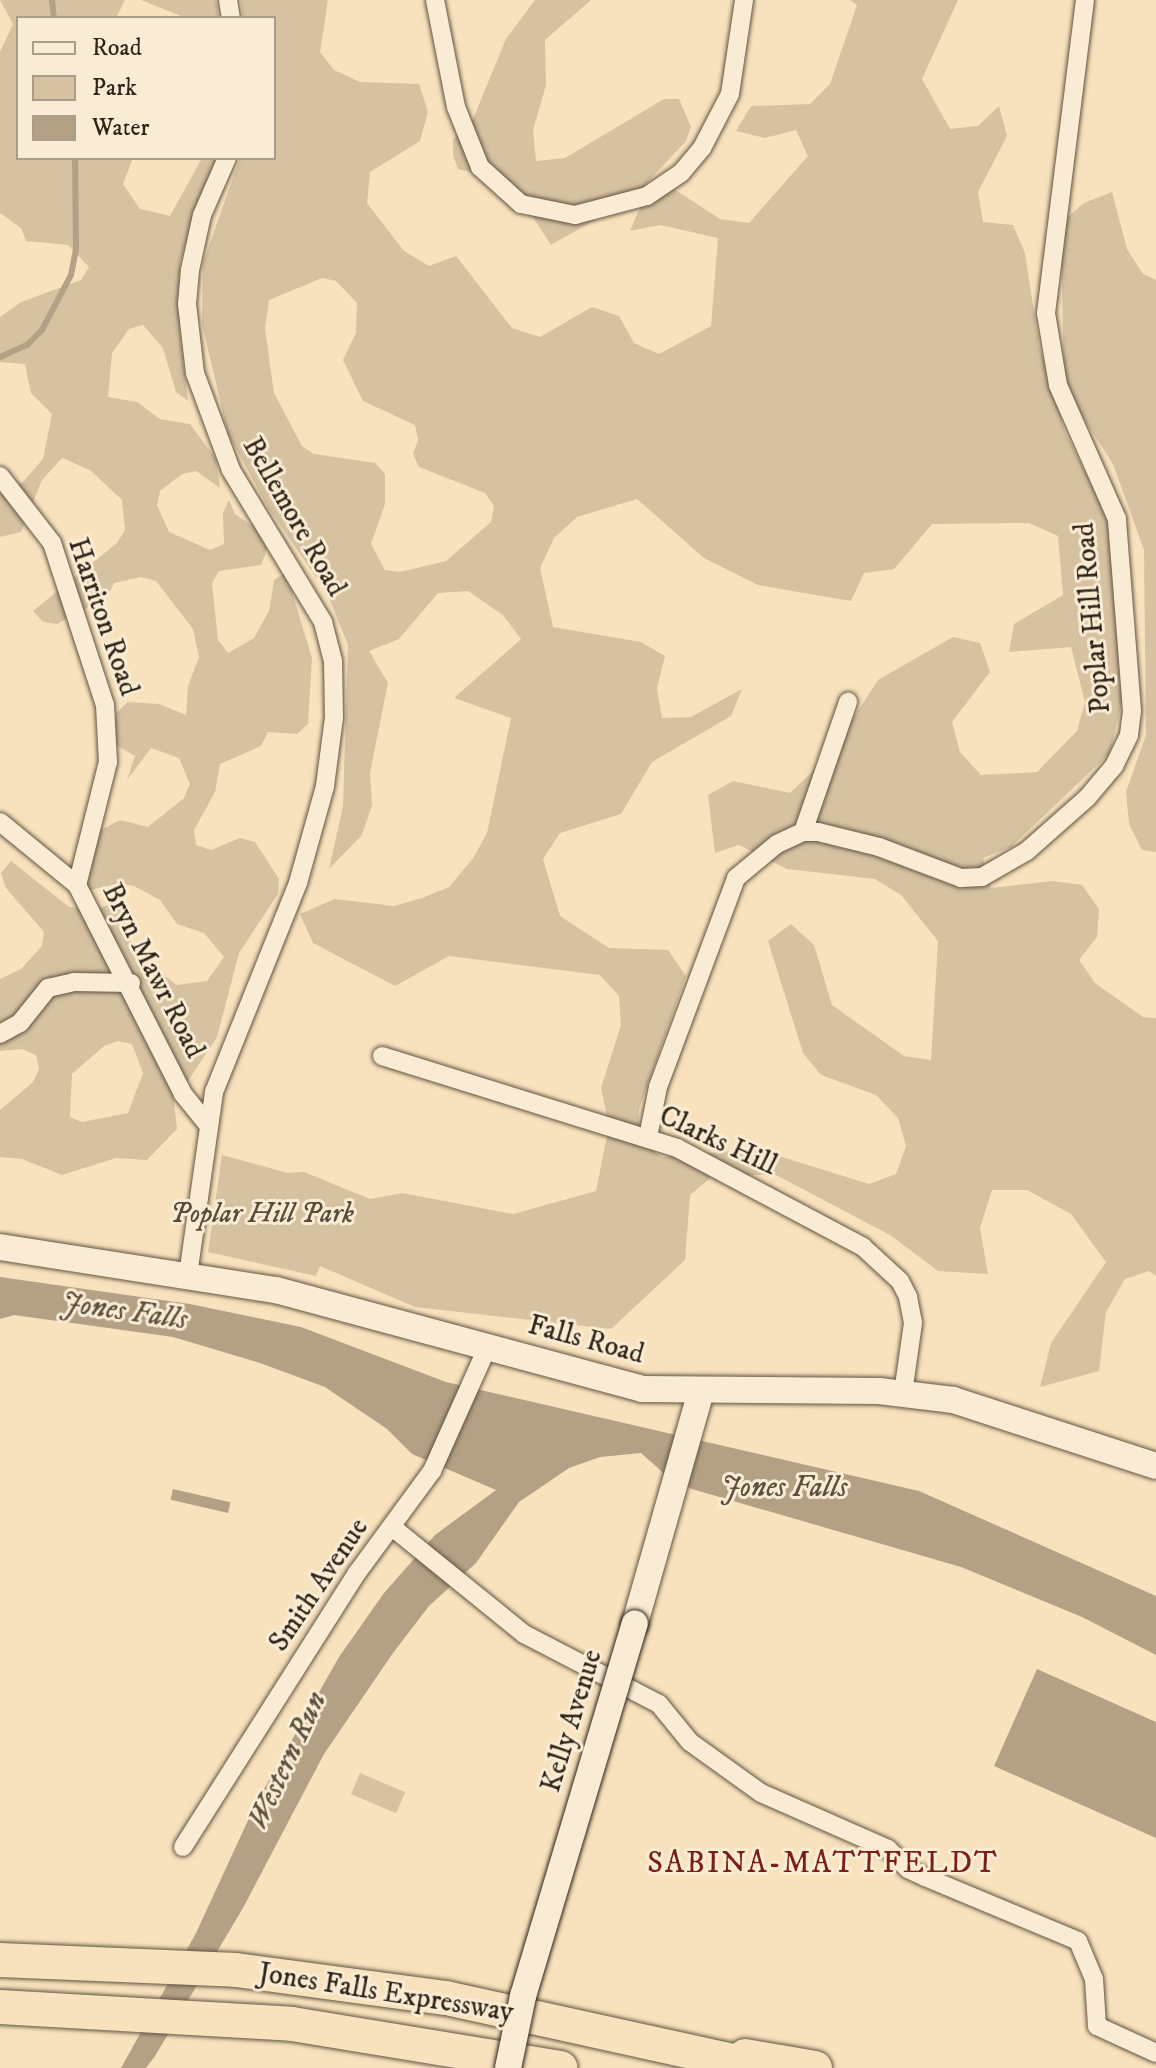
<!DOCTYPE html>
<style>
body{margin:0}
#map{position:relative;width:1156px;height:2068px;overflow:hidden;background:#f8e2bd;font-family:"IM FELL DW Pica",serif}
div>[style]{position:absolute}
[style*='--x']{left:calc(var(--x)*1px);top:calc(var(--y)*1px);width:calc(var(--w)*1px);rotate:calc(var(--a)*1deg)}
.green>*{inset:0;background:#d6c2a1;transform-origin:0 0}
.water>*{inset:0;background:#b4a185;transform-origin:0 0}
.stream>*{height:6px;margin:-3px;padding:0 3px;transform-origin:3px;border-radius:3px;background:#b4a185}
.roads{filter:drop-shadow(0 0 2px #615441) drop-shadow(0 0 2px #615441)}
.minor>*{height:18px;margin:-9px;padding:0 9px;transform-origin:9px;border-radius:9px;background:#faecd4}
.secondary>*{height:26px;margin:-13px;padding:0 13px;transform-origin:13px;border-radius:13px;background:#faecd4}
.motorway>*{height:34px;margin:-17px;padding:0 17px;transform-origin:17px;border-radius:17px;background:#f8e2bd}
.bridges{filter:drop-shadow(0 0 2px #2f2418) drop-shadow(0 0 2px #2f2418)}
.secondary-bridge>*{height:26px;margin:-13px;padding:0 13px;transform-origin:13px;border-radius:13px;background:#faecd4}
span{translate:-50% -50%;white-space:nowrap;text-align:center;line-height:1.15;-webkit-text-stroke:6px #faecd4;paint-order:stroke}
.street-label{font-size:28px;color:#2f2418}
.park-label{font-size:28px;color:#594c3a;font-style:italic}
.water-label{font-size:30px;color:#5e503e;font-style:italic}
.neighbourhood-label{font-size:30px;color:#7a1f14;letter-spacing:2px}
.legend{position:absolute;left:16px;top:16px;width:260px;height:144px;box-sizing:border-box;background:#faecd4;border:2px solid #a99c89;margin:0;padding:10px 14px;list-style:none;font-size:24px;color:#2f2418}
.legend li{display:flex;align-items:center;gap:16px;height:40px}
.legend b{width:40px;border:2px solid #a99c89}
</style>
<div id="map">
<div class="green">
<i style="clip-path:polygon(evenodd,0 0,125px 0,116px 18px,18px 18px,18px 158px,133px 158px,123px 184px,140px 209px,170px 216px,202px 158px,217px 158px,180px 262px,180px 333px,188px 401px,176px 392px,163px 348px,143px 325px,129px 329px,112px 353px,108px 397px,137px 402px,160px 419px,190px 424px,216px 459px,220px 488px,196px 471px,182px 474px,160px 491px,157px 505px,169px 532px,210px 550px,224px 544px,223px 513px,229px 500px,235px 514px,271px 539px,261px 565px,219px 571px,212px 583px,218px 640px,228px 653px,254px 638px,269px 611px,274px 580px,286px 572px,312px 658px,308px 724px,297px 734px,268px 732px,261px 746px,220px 764px,215px 792px,194px 830px,196px 845px,211px 850px,240px 838px,255px 842px,279px 879px,278px 894px,239px 953px,217px 1037px,184px 1087px,172px 1085px,177px 1129px,147px 1160px,116px 1158px,62px 1175px,22px 1159px,0 1157px,0 1110px,33px 1082px,39px 1069px,36px 1055px,22px 1049px,0 1051px,0 979px,21px 969px,42px 946px,44px 932px,6px 888px,1px 873px,11px 861px,69px 907px,98px 909px,113px 903px,127px 907px,135px 920px,129px 949px,177px 985px,207px 981px,224px 957px,204px 933px,177px 924px,160px 900px,134px 886px,120px 883px,90px 890px,83px 877px,93px 834px,120px 820px,148px 827px,184px 798px,190px 784px,179px 758px,151px 748px,127px 780px,135px 756px,111px 742px,117px 712px,128px 702px,159px 704px,186px 715px,188px 686px,199px 657px,193px 629px,156px 581px,141px 577px,114px 583px,107px 597px,57px 624px,43px 622px,33px 611px,117px 543px,125px 530px,122px 500px,90px 470px,62px 458px,42px 480px,21px 532px,0 537px,0 494px,23px 482px,43px 459px,52px 414px,31px 393px,25px 364px,0 362px,0 317px,21px 302px,81px 280px,89px 267px,68px 245px,26px 241px,21px 228px,0 213px,0 52px,13px 24px,0 0,118px 1041px,132px 1044px,143px 1073px,128px 1113px,82px 1122px,70px 1117px,72px 1074px,104px 1046px,118px 1041px)"></i>
<i style="clip-path:polygon(141px 0,216px 0,219px 18px,186px 18px)"></i>
<i style="clip-path:polygon(evenodd,241px 0,328px 0,320px 52px,334px 70px,360px 82px,419px 84px,428px 112px,420px 141px,370px 172px,367px 203px,404px 251px,429px 266px,456px 256px,512px 328px,540px 337px,592px 307px,619px 316px,634px 343px,659px 354px,711px 326px,718px 238px,660px 225px,630px 231px,641px 205px,671px 187px,720px 219px,749px 223px,808px 156px,796px 130px,765px 138px,736px 131px,751px 106px,810px 104px,830px 84px,857px 5px,850px 0,958px 0,922px 79px,950px 129px,978px 126px,999px 106px,1007px 136px,978px 192px,983px 222px,1013px 225px,1025px 253px,1039px 345px,1065px 432px,1106px 513px,1113px 546px,1126px 684px,1110px 753px,1011px 847px,983px 858px,991px 888px,1052px 881px,1082px 885px,1099px 909px,1097px 937px,1079px 960px,1095px 983px,1143px 1017px,1156px 1018px,1156px 1276px,1149px 1271px,1125px 1279px,1106px 1312px,1099px 1371px,1040px 1387px,1051px 1343px,1106px 1262px,1071px 1214px,1027px 1190px,992px 1190px,980px 1228px,988px 1274px,938px 1271px,890px 1235px,776px 1175px,714px 1175px,690px 1195px,685px 1260px,611px 1329px,415px 1307px,320px 1266px,316px 1276px,208px 1252px,222px 1155px,288px 1173px,304px 1172px,370px 1199px,402px 1193px,513px 1214px,596px 1191px,609px 1126px,601px 1088px,621px 1025px,619px 996px,600px 975px,449px 956px,395px 986px,313px 943px,300px 914px,335px 899px,394px 906px,422px 898px,449px 887px,474px 857px,487px 833px,511px 718px,454px 698px,521px 639px,503px 615px,468px 591px,438px 593px,399px 639px,369px 651px,388px 683px,370px 773px,372px 805px,362px 835px,329px 869px,343px 806px,348px 645px,327px 593px,269px 509px,228px 434px,202px 324px,203px 263px,240px 158px,274px 158px,274px 18px,243px 18px,241px 0,322px 278px,336px 281px,357px 303px,356px 333px,343px 360px,363px 401px,415px 425px,418px 440px,413px 454px,419px 467px,485px 493px,494px 506px,491px 522px,446px 561px,400px 572px,385px 570px,371px 544px,385px 504px,385px 474px,375px 463px,314px 454px,302px 446px,274px 393px,265px 329px,269px 300px,322px 278px,241px 0,637px 499px,704px 558px,758px 585px,851px 601px,864px 573px,894px 569px,932px 524px,1029px 523px,1058px 536px,1063px 595px,1014px 624px,1009px 652px,1071px 647px,1085px 702px,1077px 731px,1037px 772px,981px 775px,960px 752px,952px 722px,990px 672px,980px 643px,953px 637px,878px 680px,828px 757px,790px 793px,733px 781px,708px 795px,715px 853px,739px 845px,787px 869px,875px 879px,901px 895px,938px 941px,931px 1060px,904px 1056px,832px 1005px,814px 945px,791px 924px,768px 941px,803px 1053px,821px 1075px,876px 1095px,898px 1118px,906px 1146px,896px 1174px,869px 1184px,756px 1149px,662px 1157px,638px 1140px,639px 1109px,686px 976px,668px 950px,609px 948px,560px 916px,543px 859px,560px 833px,621px 814px,652px 762px,731px 716px,742px 689px,691px 717px,662px 718px,657px 688px,665px 656px,641px 642px,553px 627px,540px 568px,554px 538px,577px 517px,637px 499px)"></i>
<i style="clip-path:polygon(535px 0,591px 0,545px 40px,546px 85px,533px 130px,536px 161px,565px 158px,664px 99px,679px 99px,691px 127px,686px 141px,632px 199px,551px 245px,510px 182px,458px 169px,453px 155px,453px 140px,473px 119px,506px 39px)"></i>
<i style="clip-path:polygon(1112px 192px,1127px 249px,1143px 274px,1156px 280px,1156px 852px,1142px 850px,1129px 824px,1126px 792px,1146px 735px,1144px 550px,1113px 464px,1064px 388px,1061px 223px,1084px 203px)"></i>
<i style="left:360px;top:1773px;width:49px;height:23px;rotate:23deg"></i>
</div>
<div class="water">
<i style="clip-path:polygon(0 1277px,190px 1304px,301px 1327px,446px 1382px,919px 1491px,1156px 1596px,1156px 1655px,1082px 1617px,961px 1567px,692px 1489px,669px 1478px,641px 1453px,600px 1457px,569px 1468px,519px 1502px,476px 1563px,429px 1606px,393px 1653px,324px 1754px,243px 1908px,155px 2056px,146px 2068px,121px 2068px,196px 1933px,256px 1803px,339px 1657px,384px 1593px,435px 1535px,496px 1490px,412px 1454px,387px 1429px,325px 1387px,260px 1363px,173px 1337px,14px 1315px,0 1319px)"></i>
<i style="left:173px;top:1489px;width:59px;height:11px;rotate:13deg"></i>
<i style="clip-path:polygon(1037px 1669px,1156px 1722px,1156px 1838px,994px 1766px)"></i>
</div>
<div class="stream">
<i style="--x:52;--y:0;--w:18;--a:84"></i>
<i style="--x:0;--y:357;--w:30;--a:-24"></i>
<i style="--x:27;--y:345;--w:21;--a:-45"></i>
<i style="--x:42;--y:330;--w:62;--a:-62.2"></i>
<i style="--x:71;--y:275;--w:26;--a:-79"></i>
<i style="--x:76;--y:249;--w:91;--a:-90.6"></i>
</div>
<div class="roads">
<div class="minor">
<i style="--x:228;--y:0;--w:18;--a:81"></i>
<i style="--x:435;--y:0;--w:109;--a:78.9"></i>
<i style="--x:456;--y:107;--w:65;--a:68.2"></i>
<i style="--x:480;--y:167;--w:55;--a:42.1"></i>
<i style="--x:521;--y:204;--w:55;--a:11.5"></i>
<i style="--x:575;--y:215;--w:74;--a:-14.8"></i>
<i style="--x:647;--y:196;--w:41;--a:-34.1"></i>
<i style="--x:681;--y:173;--w:33;--a:-50"></i>
<i style="--x:702;--y:148;--w:61;--a:-62.6"></i>
<i style="--x:730;--y:94;--w:95;--a:-81.5"></i>
<i style="--x:0;--y:476;--w:85;--a:52.2"></i>
<i style="--x:52;--y:543;--w:170;--a:71.9"></i>
<i style="--x:105;--y:705;--w:57;--a:87"></i>
<i style="--x:108;--y:762;--w:127;--a:104.1"></i>
<i style="--x:0;--y:822;--w:99;--a:39.3"></i>
<i style="--x:77;--y:885;--w:234;--a:63.1"></i>
<i style="--x:183;--y:1094;--w:40;--a:51"></i>
<i style="--x:803;--y:832;--w:138;--a:-70.9"></i>
<i style="--x:0;--y:1034;--w:23;--a:-29"></i>
<i style="--x:20;--y:1023;--w:45;--a:-51.3"></i>
<i style="--x:48;--y:988;--w:27;--a:-13"></i>
<i style="--x:74;--y:982;--w:57;--a:1"></i>
<i style="--x:382;--y:1056;--w:309;--a:17.3"></i>
<i style="--x:677;--y:1148;--w:211;--a:28"></i>
<i style="--x:863;--y:1247;--w:50;--a:42.6"></i>
<i style="--x:900;--y:1281;--w:18;--a:63"></i>
<i style="--x:908;--y:1297;--w:26;--a:79"></i>
<i style="--x:913;--y:1323;--w:71;--a:98.1"></i>
<i style="--x:648;--y:1137;--w:51;--a:-78.7"></i>
<i style="--x:658;--y:1087;--w:223;--a:-69.5"></i>
<i style="--x:736;--y:878;--w:53;--a:-39.7"></i>
<i style="--x:777;--y:844;--w:29;--a:-25"></i>
<i style="--x:803;--y:832;--w:15;--a:0"></i>
<i style="--x:818;--y:832;--w:63;--a:13.8"></i>
<i style="--x:879;--y:847;--w:88;--a:20.7"></i>
<i style="--x:961;--y:878;--w:21;--a:-3"></i>
<i style="--x:982;--y:877;--w:52;--a:-30"></i>
<i style="--x:1027;--y:851;--w:80;--a:-41.5"></i>
<i style="--x:1087;--y:798;--w:42;--a:-49.8"></i>
<i style="--x:1114;--y:766;--w:34;--a:-64"></i>
<i style="--x:1129;--y:735;--w:24;--a:-83"></i>
<i style="--x:1132;--y:711;--w:193;--a:-94.5"></i>
<i style="--x:1117;--y:519;--w:146;--a:-113.8"></i>
<i style="--x:1058;--y:385;--w:73;--a:-99.5"></i>
<i style="--x:1046;--y:313;--w:315;--a:-82.9"></i>
<i style="--x:188;--y:1275;--w:185;--a:-81.9"></i>
<i style="--x:214;--y:1092;--w:225;--a:-68.1"></i>
<i style="--x:298;--y:883;--w:101;--a:-74.4"></i>
<i style="--x:325;--y:786;--w:69;--a:-82.5"></i>
<i style="--x:334;--y:718;--w:57;--a:-91"></i>
<i style="--x:333;--y:661;--w:40;--a:-104.4"></i>
<i style="--x:323;--y:622;--w:178;--a:-121.2"></i>
<i style="--x:231;--y:470;--w:103;--a:-110.4"></i>
<i style="--x:195;--y:373;--w:69;--a:-96.6"></i>
<i style="--x:187;--y:304;--w:34;--a:-85"></i>
<i style="--x:190;--y:270;--w:56;--a:-77.7"></i>
<i style="--x:202;--y:215;--w:62;--a:-66.3"></i>
<i style="--x:392;--y:1527;--w:170;--a:39"></i>
<i style="--x:524;--y:1634;--w:152;--a:27.4"></i>
<i style="--x:659;--y:1704;--w:49;--a:50.8"></i>
<i style="--x:690;--y:1742;--w:87;--a:35.7"></i>
<i style="--x:761;--y:1793;--w:139;--a:23.8"></i>
<i style="--x:888;--y:1849;--w:28;--a:45"></i>
<i style="--x:908;--y:1869;--w:19;--a:25"></i>
<i style="--x:925;--y:1877;--w:166;--a:22.7"></i>
<i style="--x:1078;--y:1941;--w:41;--a:67.2"></i>
<i style="--x:1094;--y:1979;--w:47;--a:86.3"></i>
<i style="--x:1097;--y:2026;--w:65;--a:24.6"></i>
<i style="--x:183;--y:1847;--w:325;--a:-57.6"></i>
<i style="--x:357;--y:1573;--w:127;--a:-53.7"></i>
<i style="--x:432;--y:1471;--w:137;--a:-65.9"></i>
</div>
<div class="secondary">
<i style="--x:0;--y:1247;--w:279;--a:8.9"></i>
<i style="--x:276;--y:1290;--w:379;--a:15.1"></i>
<i style="--x:642;--y:1389;--w:237;--a:0.5"></i>
<i style="--x:879;--y:1391;--w:75;--a:6.9"></i>
<i style="--x:953;--y:1400;--w:213;--a:18"></i>
<i style="--x:635;--y:1623;--w:240;--a:-74.1"></i>
</div>
<div class="motorway">
<i style="--x:0;--y:1960;--w:236;--a:2.4"></i>
<i style="--x:236;--y:1970;--w:212;--a:7.6"></i>
<i style="--x:446;--y:1998;--w:327;--a:12.4"></i>
<i style="--x:0;--y:2007;--w:292;--a:3.3"></i>
<i style="--x:292;--y:2024;--w:272;--a:9.3"></i>
<i style="--x:745;--y:2056;--w:71;--a:9.7"></i>
</div>
</div>
<div class="bridges">
<div class="secondary-bridge">
<i style="--x:508;--y:2068;--w:74;--a:-78.2"></i>
<i style="--x:523;--y:1996;--w:389;--a:-73.3"></i>
</div>
</div>
<div class="street-label">
<span style="left:294px;top:517px;rotate:60deg">Bellemore Road</span>
<span style="left:103px;top:617px;rotate:71deg">Harriton Road</span>
<span style="left:1093px;top:618px;rotate:-95deg">Poplar Hill Road</span>
<span style="left:153px;top:971px;rotate:63deg">Bryn Mawr Road</span>
<span style="left:718px;top:1141px;rotate:25deg">Clarks Hill</span>
<span style="left:586px;top:1340px;rotate:15deg">Falls Road</span>
<span style="left:319px;top:1585px;rotate:-56deg">Smith Avenue</span>
<span style="left:572px;top:1721px;rotate:-73deg">Kelly Avenue</span>
<span style="left:386px;top:1993px;rotate:9deg">Jones Falls Expressway</span>
</div>
<div class="park-label">
<span style="left:262px;top:1214px">Poplar Hill Park</span>
</div>
<div class="water-label">
<span style="left:124px;top:1312px;rotate:8deg">Jones Falls</span>
<span style="left:784px;top:1488px">Jones Falls</span>
<span style="left:288px;top:1761px;rotate:-65deg">Western Run</span>
</div>
<div class="neighbourhood-label">
<span style="left:823px;top:1864px">SABINA-MATTFELDT</span>
</div>
<ul class="legend">
<li><b style="height:10px;background:#faecd4"></b>Road</li>
<li><b style="height:22px;background:#d6c2a1"></b>Park</li>
<li><b style="height:22px;background:#b4a185"></b>Water</li>
</ul>
</div>
